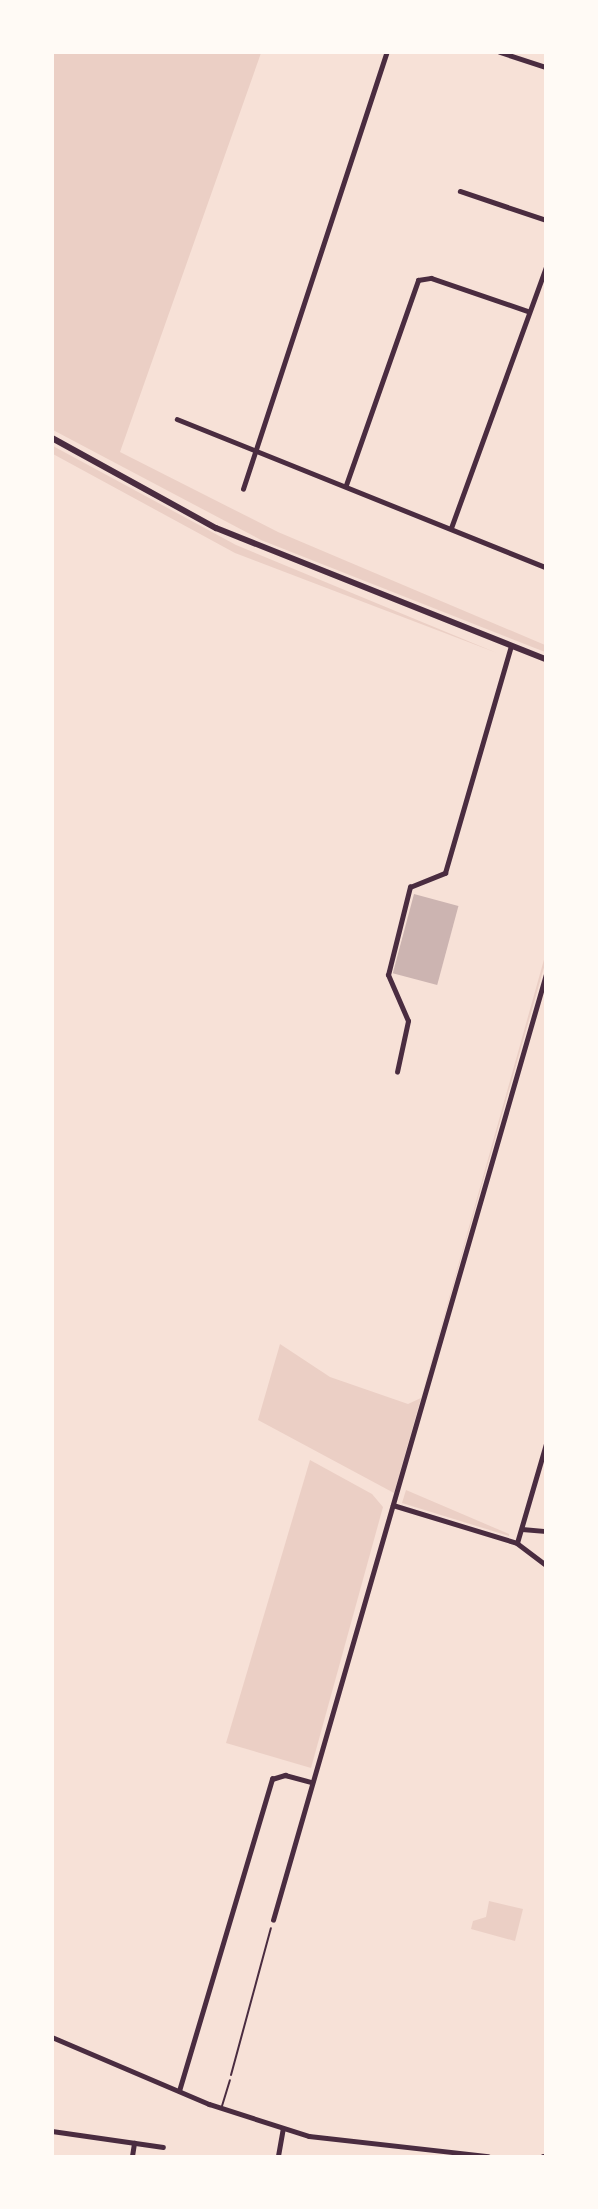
<!DOCTYPE html>
<style>
body{margin:0}
#map{position:relative;width:598px;height:2209px;overflow:hidden;background:#f7e1d7;font-family:"Sofia Sans Condensed",sans-serif}
div>[style]{position:absolute}
[style*='--x']{left:calc(var(--x)*1px);top:calc(var(--y)*1px);width:calc(var(--w)*1px);rotate:calc(var(--a)*1deg)}
.green>*{inset:0;background:#ebcfc5}
.building>*{inset:0;background:#ccb4b1;transform-origin:0 0}
.path>*{height:2px;margin:-1px;padding:0 1px;transform-origin:1px;border-radius:1px;background:#4a2c40}
.service>*{height:2px;margin:-1px;padding:0 1px;transform-origin:1px;border-radius:1px;background:#4a2c40}
.minor>*{height:4.5px;margin:-2.25px;padding:0 2.25px;transform-origin:2.25px;border-radius:2.25px;background:#4a2c40}
.secondary>*{height:6px;margin:-3px;padding:0 3px;transform-origin:3px;border-radius:3px;background:#4a2c40}
span{translate:-50% -50%;white-space:nowrap;text-align:center;line-height:1.15;-webkit-text-stroke:5px #fffaf5;paint-order:stroke}
.frame{position:absolute;inset:0;border:54px solid #fffaf5;pointer-events:none}
</style>
<div id="map">
<div class="green">
<i style="clip-path:polygon(53px 52px,261px 53px,120px 452px,278px 532px,545px 645px,545px 652px,261px 540px,53px 430px)"></i>
<i style="clip-path:polygon(53px 446px,236px 545px,497px 653px,235px 553px,53px 454px)"></i>
<i style="clip-path:polygon(545px 956px,545px 964px,394px 1493px,258px 1420px,280px 1344px,330px 1377px,408px 1404px,421px 1398px)"></i>
<i style="clip-path:polygon(310px 1460px,372px 1494px,383px 1507px,311px 1768px,226px 1743px)"></i>
<i style="clip-path:polygon(406px 1490px,509px 1534px,509px 1536px,402px 1503px)"></i>
<i style="clip-path:polygon(489px 1901px,523px 1909px,515px 1941px,471px 1929px,473px 1921px,486px 1917px)"></i>
</div>
<div class="building">
<i style="left:414px;top:894px;width:46px;height:82px;rotate:15deg"></i>
</div>
<div class="path">
<i style="--x:231;--y:2075;--w:152;--a:-74.8"></i>
</div>
<div class="service">
<i style="--x:222;--y:2106;--w:27;--a:-73"></i>
</div>
<div class="minor">
<i style="--x:500;--y:52;--w:48;--a:18.1"></i>
<i style="--x:460;--y:191;--w:91;--a:18.6"></i>
<i style="--x:177;--y:419;--w:398;--a:21.9"></i>
<i style="--x:346;--y:485;--w:217;--a:-70.6"></i>
<i style="--x:418;--y:280;--w:13;--a:-9"></i>
<i style="--x:431;--y:278;--w:102;--a:18.8"></i>
<i style="--x:243;--y:489;--w:460;--a:-71.8"></i>
<i style="--x:451;--y:528;--w:278;--a:-70"></i>
<i style="--x:397;--y:1072;--w:52;--a:-77.8"></i>
<i style="--x:408;--y:1021;--w:50;--a:-113.5"></i>
<i style="--x:388;--y:975;--w:91;--a:-76"></i>
<i style="--x:410;--y:887;--w:38;--a:-22"></i>
<i style="--x:445;--y:873;--w:236;--a:-73.8"></i>
<i style="--x:393;--y:1505;--w:130;--a:17"></i>
<i style="--x:517;--y:1543;--w:36;--a:37"></i>
<i style="--x:522;--y:1529;--w:24;--a:5"></i>
<i style="--x:517;--y:1543;--w:103;--a:-73.7"></i>
<i style="--x:273;--y:1920;--w:985;--a:-73.9"></i>
<i style="--x:52;--y:2037;--w:171;--a:23.1"></i>
<i style="--x:209;--y:2104;--w:105;--a:17.7"></i>
<i style="--x:309;--y:2136;--w:180;--a:6.4"></i>
<i style="--x:179;--y:2091;--w:326;--a:-73.4"></i>
<i style="--x:272;--y:1779;--w:14;--a:-17"></i>
<i style="--x:285;--y:1775;--w:27;--a:15"></i>
<i style="--x:52;--y:2131;--w:112;--a:8.2"></i>
<i style="--x:132;--y:2156;--w:13;--a:-81"></i>
<i style="--x:278;--y:2156;--w:27;--a:-80"></i>
<i style="--x:543;--y:2156;--w:3;--a:0"></i>
</div>
<div class="secondary">
<i style="--x:52;--y:438;--w:187;--a:28.8"></i>
<i style="--x:216;--y:528;--w:355;--a:21.7"></i>
</div>
<div class="frame"></div>
</div>
